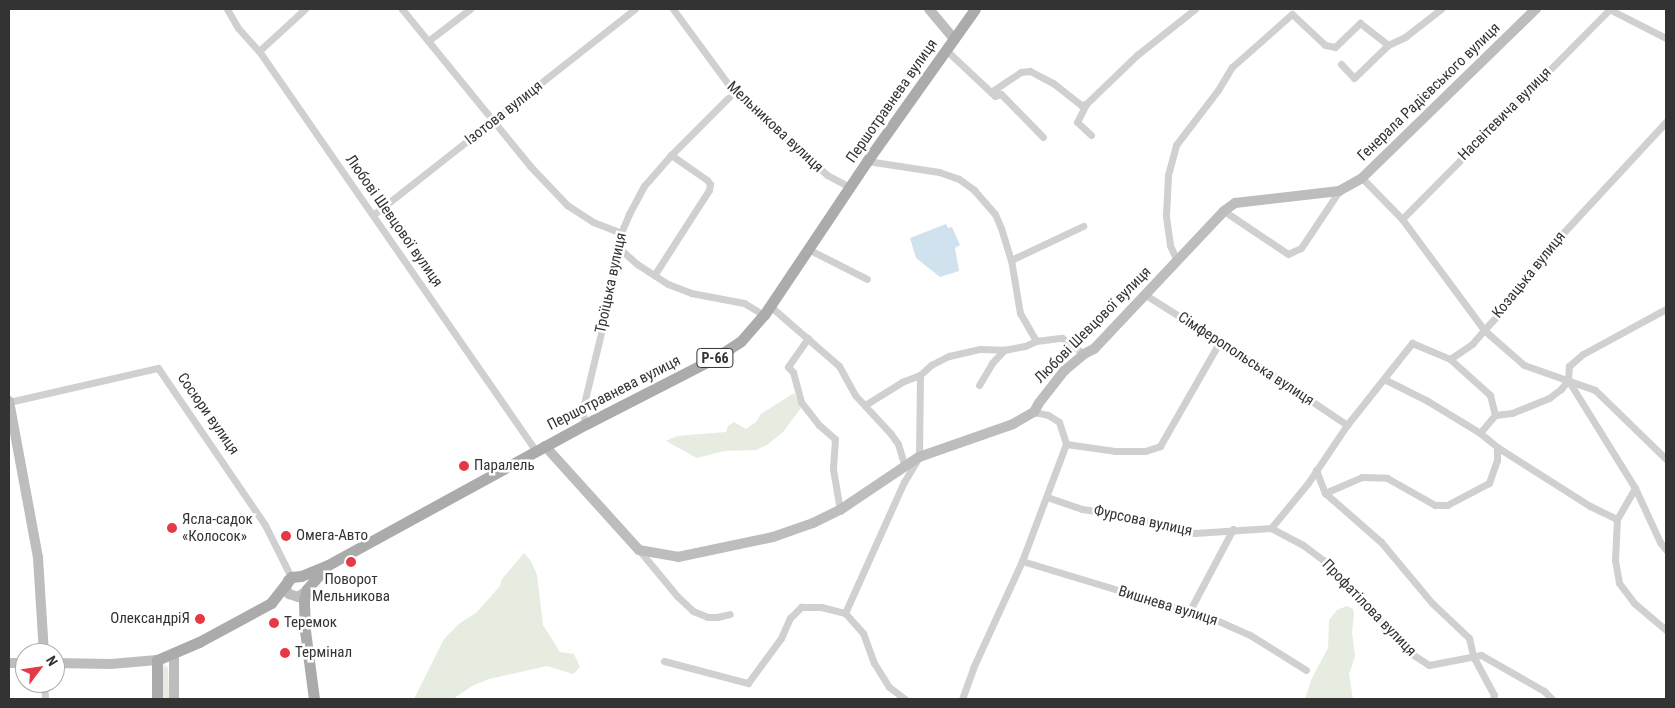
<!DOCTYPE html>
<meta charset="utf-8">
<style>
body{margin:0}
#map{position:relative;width:1675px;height:708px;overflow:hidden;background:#fff;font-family:"Roboto Condensed",sans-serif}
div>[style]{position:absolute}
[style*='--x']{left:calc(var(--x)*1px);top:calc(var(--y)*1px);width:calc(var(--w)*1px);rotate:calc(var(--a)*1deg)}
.green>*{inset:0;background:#e6ecdf}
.water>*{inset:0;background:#cfe2ee}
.street>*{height:7px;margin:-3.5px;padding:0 3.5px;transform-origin:3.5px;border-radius:3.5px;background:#d0d0d0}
.secondary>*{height:10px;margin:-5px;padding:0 5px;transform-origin:5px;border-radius:5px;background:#bdbdbd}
.primary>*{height:11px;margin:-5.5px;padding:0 5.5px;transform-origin:5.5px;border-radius:5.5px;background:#ababab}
.dots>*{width:14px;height:14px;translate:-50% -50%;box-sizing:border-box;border:2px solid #fff;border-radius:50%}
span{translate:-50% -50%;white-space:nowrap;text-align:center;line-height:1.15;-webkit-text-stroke:5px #fff;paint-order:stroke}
.shield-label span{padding:1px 4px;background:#fff;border:1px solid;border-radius:4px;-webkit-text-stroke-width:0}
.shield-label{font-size:14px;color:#333;font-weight:700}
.street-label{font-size:15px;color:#333}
.poi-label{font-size:15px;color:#333}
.left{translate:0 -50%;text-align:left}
.right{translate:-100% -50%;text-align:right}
.frame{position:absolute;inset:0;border:10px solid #333;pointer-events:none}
.north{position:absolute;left:15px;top:643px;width:50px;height:50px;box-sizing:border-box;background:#fff;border:1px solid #adadad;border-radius:50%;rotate:59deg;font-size:14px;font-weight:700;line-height:20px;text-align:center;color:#333}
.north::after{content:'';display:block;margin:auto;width:18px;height:22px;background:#e63946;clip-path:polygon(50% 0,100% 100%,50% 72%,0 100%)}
</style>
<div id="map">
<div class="green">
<i style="clip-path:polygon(794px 393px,801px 408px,783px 432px,767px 445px,756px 450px,724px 451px,697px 458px,666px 441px,677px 436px,726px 432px,728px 426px,734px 422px,746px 429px,756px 422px,761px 414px)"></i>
<i style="clip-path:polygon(524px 553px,531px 561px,537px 575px,543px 625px,560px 652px,574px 654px,580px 667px,573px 674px,547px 666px,489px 679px,472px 686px,453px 699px,414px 699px,444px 639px,460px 623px,476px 613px,500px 586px,502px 579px)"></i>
<i style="clip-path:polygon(1347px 606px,1353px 609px,1354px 614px,1352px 633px,1355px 656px,1349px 674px,1353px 699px,1305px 699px,1312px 678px,1328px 648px,1329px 620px,1337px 610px)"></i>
<i style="clip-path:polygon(164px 664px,168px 668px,169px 699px,159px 699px)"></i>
</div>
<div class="water">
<i style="clip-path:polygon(946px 224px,948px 228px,952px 227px,960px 245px,955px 248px,959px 271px,940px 277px,916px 258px,910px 238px)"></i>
</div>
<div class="street">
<i style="--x:227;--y:9;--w:22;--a:60"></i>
<i style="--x:238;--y:28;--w:31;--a:48"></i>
<i style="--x:259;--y:51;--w:487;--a:55.3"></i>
<i style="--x:402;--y:9;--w:203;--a:50.8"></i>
<i style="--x:530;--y:166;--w:54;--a:46.5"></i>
<i style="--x:567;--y:205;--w:31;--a:33"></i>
<i style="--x:593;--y:222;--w:30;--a:21"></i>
<i style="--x:673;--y:9;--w:103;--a:53.7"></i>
<i style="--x:734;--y:92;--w:125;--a:41.7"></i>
<i style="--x:827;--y:175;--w:26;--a:28"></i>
<i style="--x:1609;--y:9;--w:64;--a:27"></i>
<i style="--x:428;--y:41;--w:53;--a:-37.3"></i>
<i style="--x:946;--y:50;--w:67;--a:43.2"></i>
<i style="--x:995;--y:96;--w:6;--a:-18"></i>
<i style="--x:1001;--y:94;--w:60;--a:45.7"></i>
<i style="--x:259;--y:51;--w:62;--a:-42.4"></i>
<i style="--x:1341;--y:64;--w:19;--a:47"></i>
<i style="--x:1354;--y:78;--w:47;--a:-44.1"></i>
<i style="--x:991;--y:92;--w:36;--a:-34"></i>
<i style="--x:1021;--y:72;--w:9;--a:-6"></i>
<i style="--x:1030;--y:71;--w:26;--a:28"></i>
<i style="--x:1053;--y:83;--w:36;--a:38"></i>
<i style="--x:1081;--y:105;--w:5;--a:-11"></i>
<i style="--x:1091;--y:135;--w:19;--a:-137"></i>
<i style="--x:1077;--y:122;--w:20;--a:-63"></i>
<i style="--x:1086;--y:104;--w:71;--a:-43.9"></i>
<i style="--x:1137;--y:55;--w:74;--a:-38.4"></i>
<i style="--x:867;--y:161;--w:73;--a:8.7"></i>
<i style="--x:939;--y:172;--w:21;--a:19"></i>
<i style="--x:959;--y:179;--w:19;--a:36"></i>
<i style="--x:974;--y:190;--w:32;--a:49"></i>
<i style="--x:995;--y:214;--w:15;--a:67"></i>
<i style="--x:1001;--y:228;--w:34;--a:73"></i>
<i style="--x:1011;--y:260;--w:54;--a:80.4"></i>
<i style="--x:1020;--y:313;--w:32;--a:60"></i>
<i style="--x:1036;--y:341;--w:26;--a:-7"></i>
<i style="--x:1062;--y:338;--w:27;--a:36"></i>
<i style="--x:1362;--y:178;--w:57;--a:45.7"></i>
<i style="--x:1402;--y:219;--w:138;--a:53.5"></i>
<i style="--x:1484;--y:330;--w:34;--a:-47"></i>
<i style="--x:1507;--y:305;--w:74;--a:-53.3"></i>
<i style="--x:1551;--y:246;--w:169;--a:-47.2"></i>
<i style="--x:1224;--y:211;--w:77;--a:33.9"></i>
<i style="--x:1288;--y:254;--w:14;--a:-25"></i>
<i style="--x:1301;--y:248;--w:69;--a:-56.3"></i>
<i style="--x:373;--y:215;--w:333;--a:-38.2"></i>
<i style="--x:1402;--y:219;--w:296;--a:-45.3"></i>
<i style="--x:618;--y:247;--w:25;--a:42"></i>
<i style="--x:637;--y:264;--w:37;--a:33"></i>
<i style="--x:668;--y:284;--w:25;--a:21"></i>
<i style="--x:691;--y:293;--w:54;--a:10.7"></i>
<i style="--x:744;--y:303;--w:23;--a:31"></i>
<i style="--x:808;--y:249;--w:66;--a:27"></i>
<i style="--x:1011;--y:260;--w:80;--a:-25.3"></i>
<i style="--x:1177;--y:261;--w:17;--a:-114"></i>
<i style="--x:1170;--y:245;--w:30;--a:-98"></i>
<i style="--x:1166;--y:215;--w:40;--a:-87.1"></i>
<i style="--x:1168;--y:175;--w:31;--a:-75"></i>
<i style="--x:1176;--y:145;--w:69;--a:-52.6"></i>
<i style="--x:1218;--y:90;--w:27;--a:-59"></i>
<i style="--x:1232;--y:67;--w:80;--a:-41.5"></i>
<i style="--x:1292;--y:14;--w:45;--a:43.2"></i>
<i style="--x:1325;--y:45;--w:10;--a:11"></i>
<i style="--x:1335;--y:47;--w:35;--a:-44"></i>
<i style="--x:1360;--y:23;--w:36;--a:38"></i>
<i style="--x:1388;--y:45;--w:19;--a:-25"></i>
<i style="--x:1405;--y:37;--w:46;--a:-37.9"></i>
<i style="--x:655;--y:274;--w:100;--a:-57.3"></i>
<i style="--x:709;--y:190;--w:6;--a:-81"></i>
<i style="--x:710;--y:184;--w:5;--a:-127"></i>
<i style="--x:707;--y:180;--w:44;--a:-145.2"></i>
<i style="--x:1144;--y:294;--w:156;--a:32.2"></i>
<i style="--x:1276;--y:377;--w:86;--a:34.1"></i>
<i style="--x:770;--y:306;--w:91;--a:41"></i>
<i style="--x:839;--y:366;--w:33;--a:61"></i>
<i style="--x:855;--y:395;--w:53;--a:47.3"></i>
<i style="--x:891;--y:434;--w:12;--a:55"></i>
<i style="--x:898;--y:444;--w:24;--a:73"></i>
<i style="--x:808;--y:338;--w:35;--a:125"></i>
<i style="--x:788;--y:367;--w:7;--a:45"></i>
<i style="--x:793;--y:372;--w:31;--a:75"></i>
<i style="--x:801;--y:402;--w:29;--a:52"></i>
<i style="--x:819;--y:425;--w:21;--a:41"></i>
<i style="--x:835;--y:439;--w:30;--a:94"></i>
<i style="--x:833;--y:469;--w:42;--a:80.3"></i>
<i style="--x:1450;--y:359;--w:27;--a:-34"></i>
<i style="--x:1472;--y:344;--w:18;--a:-49"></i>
<i style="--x:1484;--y:330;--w:53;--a:41.2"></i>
<i style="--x:1524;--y:365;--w:75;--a:19.4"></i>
<i style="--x:1595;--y:390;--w:99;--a:44.2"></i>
<i style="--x:920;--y:375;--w:15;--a:-42"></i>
<i style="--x:931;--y:365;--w:20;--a:-27"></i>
<i style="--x:949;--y:356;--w:32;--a:-13"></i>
<i style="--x:980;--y:349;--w:24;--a:2"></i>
<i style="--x:1004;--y:350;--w:21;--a:-11"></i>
<i style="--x:1025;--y:346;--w:12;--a:-24"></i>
<i style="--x:1384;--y:379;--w:47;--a:26.6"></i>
<i style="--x:1426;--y:400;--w:63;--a:31.4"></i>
<i style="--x:1480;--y:433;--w:22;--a:39"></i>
<i style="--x:1497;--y:447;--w:110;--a:32.4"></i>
<i style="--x:1590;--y:506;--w:30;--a:26"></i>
<i style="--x:1568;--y:380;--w:127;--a:58.2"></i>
<i style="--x:1635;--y:488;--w:60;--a:65.2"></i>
<i style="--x:1660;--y:542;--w:10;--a:53"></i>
<i style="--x:979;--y:385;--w:26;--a:-59"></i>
<i style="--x:992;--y:363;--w:18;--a:-47"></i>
<i style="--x:9;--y:402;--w:153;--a:-12.9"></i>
<i style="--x:158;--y:368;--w:190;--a:55.7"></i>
<i style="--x:265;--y:525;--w:58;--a:63.4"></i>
<i style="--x:1034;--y:412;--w:14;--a:12"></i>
<i style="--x:1048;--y:415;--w:13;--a:32"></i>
<i style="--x:1059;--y:422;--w:23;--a:72"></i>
<i style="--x:1066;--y:444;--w:49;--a:8.1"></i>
<i style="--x:1115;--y:451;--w:30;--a:0"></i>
<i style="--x:1145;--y:451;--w:16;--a:-18"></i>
<i style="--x:1160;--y:446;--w:119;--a:-60.2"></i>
<i style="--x:1495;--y:415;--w:17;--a:-7"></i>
<i style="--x:1512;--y:413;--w:40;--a:-22"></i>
<i style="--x:1549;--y:398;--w:15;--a:-37"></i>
<i style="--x:1561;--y:389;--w:11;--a:-52"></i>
<i style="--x:1568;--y:380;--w:14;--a:-86"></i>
<i style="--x:1569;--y:366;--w:18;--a:-41"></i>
<i style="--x:1583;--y:354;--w:94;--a:-28.5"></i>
<i style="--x:586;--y:424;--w:13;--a:-108"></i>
<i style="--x:582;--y:412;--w:111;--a:-76.5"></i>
<i style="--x:608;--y:304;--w:72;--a:-79.6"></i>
<i style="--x:621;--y:233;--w:21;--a:-67"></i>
<i style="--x:629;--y:214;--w:32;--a:-62"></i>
<i style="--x:644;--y:186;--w:41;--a:-48.9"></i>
<i style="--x:671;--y:155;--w:89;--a:-45"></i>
<i style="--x:1316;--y:470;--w:25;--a:69"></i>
<i style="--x:1325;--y:493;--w:74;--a:41.2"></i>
<i style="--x:1381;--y:542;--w:80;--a:50.1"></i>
<i style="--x:1432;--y:603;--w:51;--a:43.4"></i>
<i style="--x:1469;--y:638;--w:18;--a:77"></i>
<i style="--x:1473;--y:656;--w:44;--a:61.7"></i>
<i style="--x:1494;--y:695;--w:4;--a:104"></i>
<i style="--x:1635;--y:488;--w:36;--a:120"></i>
<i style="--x:1617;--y:519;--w:41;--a:92.8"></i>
<i style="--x:1615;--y:560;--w:23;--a:80"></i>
<i style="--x:1619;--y:583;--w:25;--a:53"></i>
<i style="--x:1634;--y:603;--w:42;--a:40.2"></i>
<i style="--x:1325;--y:493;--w:40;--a:-23.4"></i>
<i style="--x:1362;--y:477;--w:25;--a:2"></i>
<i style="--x:1387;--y:478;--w:55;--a:29.4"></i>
<i style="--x:1435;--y:505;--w:12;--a:0"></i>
<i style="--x:1447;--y:505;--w:47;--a:-27.6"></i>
<i style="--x:1489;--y:483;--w:24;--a:-71"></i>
<i style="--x:1497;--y:460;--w:13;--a:-90"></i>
<i style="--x:1047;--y:497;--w:37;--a:19"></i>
<i style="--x:1082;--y:509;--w:40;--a:8.5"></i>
<i style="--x:1122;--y:515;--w:75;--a:13.9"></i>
<i style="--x:1195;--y:533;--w:76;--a:-3.8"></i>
<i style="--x:1271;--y:528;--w:36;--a:28"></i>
<i style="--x:1303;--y:545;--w:25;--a:37"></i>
<i style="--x:1323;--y:560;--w:129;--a:46.6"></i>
<i style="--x:1412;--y:654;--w:20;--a:33"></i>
<i style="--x:1429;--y:665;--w:53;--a:-10.9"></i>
<i style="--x:1481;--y:655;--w:73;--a:29.7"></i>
<i style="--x:1544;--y:691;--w:11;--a:45"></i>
<i style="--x:1271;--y:528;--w:58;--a:-50.6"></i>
<i style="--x:1308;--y:483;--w:70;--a:-56.1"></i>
<i style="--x:1347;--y:425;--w:105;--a:-51.6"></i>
<i style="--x:1412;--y:343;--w:41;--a:22.8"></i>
<i style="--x:1450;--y:359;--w:54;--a:42"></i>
<i style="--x:1490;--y:395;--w:21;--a:76"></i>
<i style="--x:1495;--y:415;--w:23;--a:130"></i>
<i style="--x:639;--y:550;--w:60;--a:50.4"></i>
<i style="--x:677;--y:596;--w:22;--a:43"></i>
<i style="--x:693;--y:611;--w:16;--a:22"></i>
<i style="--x:708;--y:617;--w:9;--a:0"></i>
<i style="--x:717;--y:617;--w:13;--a:-13"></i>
<i style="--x:1022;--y:561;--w:201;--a:16.8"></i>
<i style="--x:1214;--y:619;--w:39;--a:24"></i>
<i style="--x:1250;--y:635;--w:66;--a:32"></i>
<i style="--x:1189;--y:612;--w:94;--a:-62.1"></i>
<i style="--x:845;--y:613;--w:144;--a:-65.8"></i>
<i style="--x:904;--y:482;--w:29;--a:-59"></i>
<i style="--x:919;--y:457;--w:82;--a:-89.3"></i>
<i style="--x:920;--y:375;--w:19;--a:159"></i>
<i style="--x:902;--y:382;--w:44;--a:148.1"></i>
<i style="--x:664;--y:661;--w:87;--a:14.7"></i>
<i style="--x:748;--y:683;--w:56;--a:-53.7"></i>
<i style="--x:781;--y:638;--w:22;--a:-66"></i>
<i style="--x:790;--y:618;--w:16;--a:-45"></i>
<i style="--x:801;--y:607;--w:20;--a:0"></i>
<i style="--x:821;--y:607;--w:25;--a:14"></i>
<i style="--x:845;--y:613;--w:27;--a:48"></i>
<i style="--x:863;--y:633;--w:32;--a:70"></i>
<i style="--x:874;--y:663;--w:28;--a:58"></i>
<i style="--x:889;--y:687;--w:20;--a:37"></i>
<i style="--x:44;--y:683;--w:16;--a:86"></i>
<i style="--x:962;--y:699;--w:33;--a:-70"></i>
<i style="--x:973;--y:668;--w:118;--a:-65.4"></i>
<i style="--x:1022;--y:561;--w:125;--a:-69.4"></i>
</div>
<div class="secondary">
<i style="--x:929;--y:9;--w:39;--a:50"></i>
<i style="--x:9;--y:401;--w:160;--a:79.5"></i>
<i style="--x:38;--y:558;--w:95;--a:86.4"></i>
<i style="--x:545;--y:446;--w:140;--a:47.9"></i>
<i style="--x:639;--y:550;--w:40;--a:10"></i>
<i style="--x:678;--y:557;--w:97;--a:-11.9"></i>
<i style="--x:773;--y:537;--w:42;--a:-19.3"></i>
<i style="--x:813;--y:523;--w:30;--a:-26"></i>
<i style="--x:840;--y:510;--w:95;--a:-33.9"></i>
<i style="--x:919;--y:457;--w:100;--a:-19.3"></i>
<i style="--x:1013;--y:424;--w:24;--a:-30"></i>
<i style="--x:1034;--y:412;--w:10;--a:-61"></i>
<i style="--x:1039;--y:403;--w:41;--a:-52"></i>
<i style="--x:1064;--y:371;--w:26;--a:-40"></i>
<i style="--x:1084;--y:354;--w:11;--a:-27"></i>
<i style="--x:1094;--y:349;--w:190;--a:-46.7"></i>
<i style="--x:1224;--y:211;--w:14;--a:-36"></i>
<i style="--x:1235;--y:203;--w:105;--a:-6.6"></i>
<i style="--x:1339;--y:191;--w:26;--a:-29"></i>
<i style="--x:1362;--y:178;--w:243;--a:-44.2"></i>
<i style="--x:288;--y:580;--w:9;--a:103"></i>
<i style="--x:286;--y:589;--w:6;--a:59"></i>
<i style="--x:289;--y:594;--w:9;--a:18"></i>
<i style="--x:298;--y:597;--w:9;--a:-36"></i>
<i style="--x:174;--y:654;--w:45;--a:90"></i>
<i style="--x:9;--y:663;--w:16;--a:0"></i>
<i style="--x:55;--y:663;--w:56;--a:1"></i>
<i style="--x:111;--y:664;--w:46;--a:-5"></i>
</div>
<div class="primary">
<i style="--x:157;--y:699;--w:39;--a:-90"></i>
<i style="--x:157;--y:660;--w:46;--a:-23.2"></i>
<i style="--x:199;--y:642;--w:82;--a:-28.4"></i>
<i style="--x:271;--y:603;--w:33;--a:-52"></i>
<i style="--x:291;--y:577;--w:10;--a:-6"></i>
<i style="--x:301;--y:576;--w:29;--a:-22"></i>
<i style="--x:328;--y:565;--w:294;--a:-28.7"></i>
<i style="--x:586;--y:424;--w:145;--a:-27.1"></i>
<i style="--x:715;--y:358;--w:31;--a:-33"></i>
<i style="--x:741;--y:341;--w:35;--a:-49"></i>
<i style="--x:764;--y:315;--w:185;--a:-56.2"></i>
<i style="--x:867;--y:161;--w:186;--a:-54.6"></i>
<i style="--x:314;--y:699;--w:69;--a:-97.5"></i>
<i style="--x:305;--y:631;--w:31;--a:-92"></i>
<i style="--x:304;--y:600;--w:11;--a:-75"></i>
<i style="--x:307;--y:589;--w:28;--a:-49"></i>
</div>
<div class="dots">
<i style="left:464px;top:466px;background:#e63946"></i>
<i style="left:172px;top:528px;background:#e63946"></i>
<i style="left:286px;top:536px;background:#e63946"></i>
<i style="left:351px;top:562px;background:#e63946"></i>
<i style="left:200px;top:619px;background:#e63946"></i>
<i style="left:274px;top:623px;background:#e63946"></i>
<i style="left:285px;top:653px;background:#e63946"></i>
</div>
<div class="shield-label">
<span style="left:715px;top:358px">Р-66</span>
</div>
<div class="street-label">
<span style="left:1429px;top:92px;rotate:-44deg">Генерала Радієвського вулиця</span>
<span style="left:892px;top:101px;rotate:-55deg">Першотравнева вулиця</span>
<span style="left:504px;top:113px;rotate:-38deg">Ізотова вулиця</span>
<span style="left:1505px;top:114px;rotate:-45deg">Насвітевича вулиця</span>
<span style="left:775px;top:127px;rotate:43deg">Мельникова вулиця</span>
<span style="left:394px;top:221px;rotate:55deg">Любові Шевцової вулиця</span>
<span style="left:1529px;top:275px;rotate:-51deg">Козацька вулиця</span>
<span style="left:611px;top:283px;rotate:-78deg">Троїцька вулиця</span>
<span style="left:1093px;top:325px;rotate:-45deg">Любові Шевцової вулиця</span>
<span style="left:1246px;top:359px;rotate:33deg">Сімферопольська вулиця</span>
<span style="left:614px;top:393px;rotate:-27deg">Першотравнева вулиця</span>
<span style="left:208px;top:414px;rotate:55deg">Сосюри вулиця</span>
<span style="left:1143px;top:521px;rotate:12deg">Фурсова вулиця</span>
<span style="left:1168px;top:606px;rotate:17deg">Вишнева вулиця</span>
<span style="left:1369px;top:608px;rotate:46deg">Профатілова вулиця</span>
</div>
<div class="poi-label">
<span class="left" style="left:474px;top:466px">Паралель</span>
<span class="left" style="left:182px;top:528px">Ясла-садок<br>«Колосок»</span>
<span class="left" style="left:296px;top:536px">Омега-Авто</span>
<span style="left:351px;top:588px">Поворот<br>Мельникова</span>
<span class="right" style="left:190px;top:619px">ОлександріЯ</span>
<span class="left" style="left:284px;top:623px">Теремок</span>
<span class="left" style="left:295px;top:653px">Термінал</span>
</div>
<div class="frame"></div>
<div class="north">N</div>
</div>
